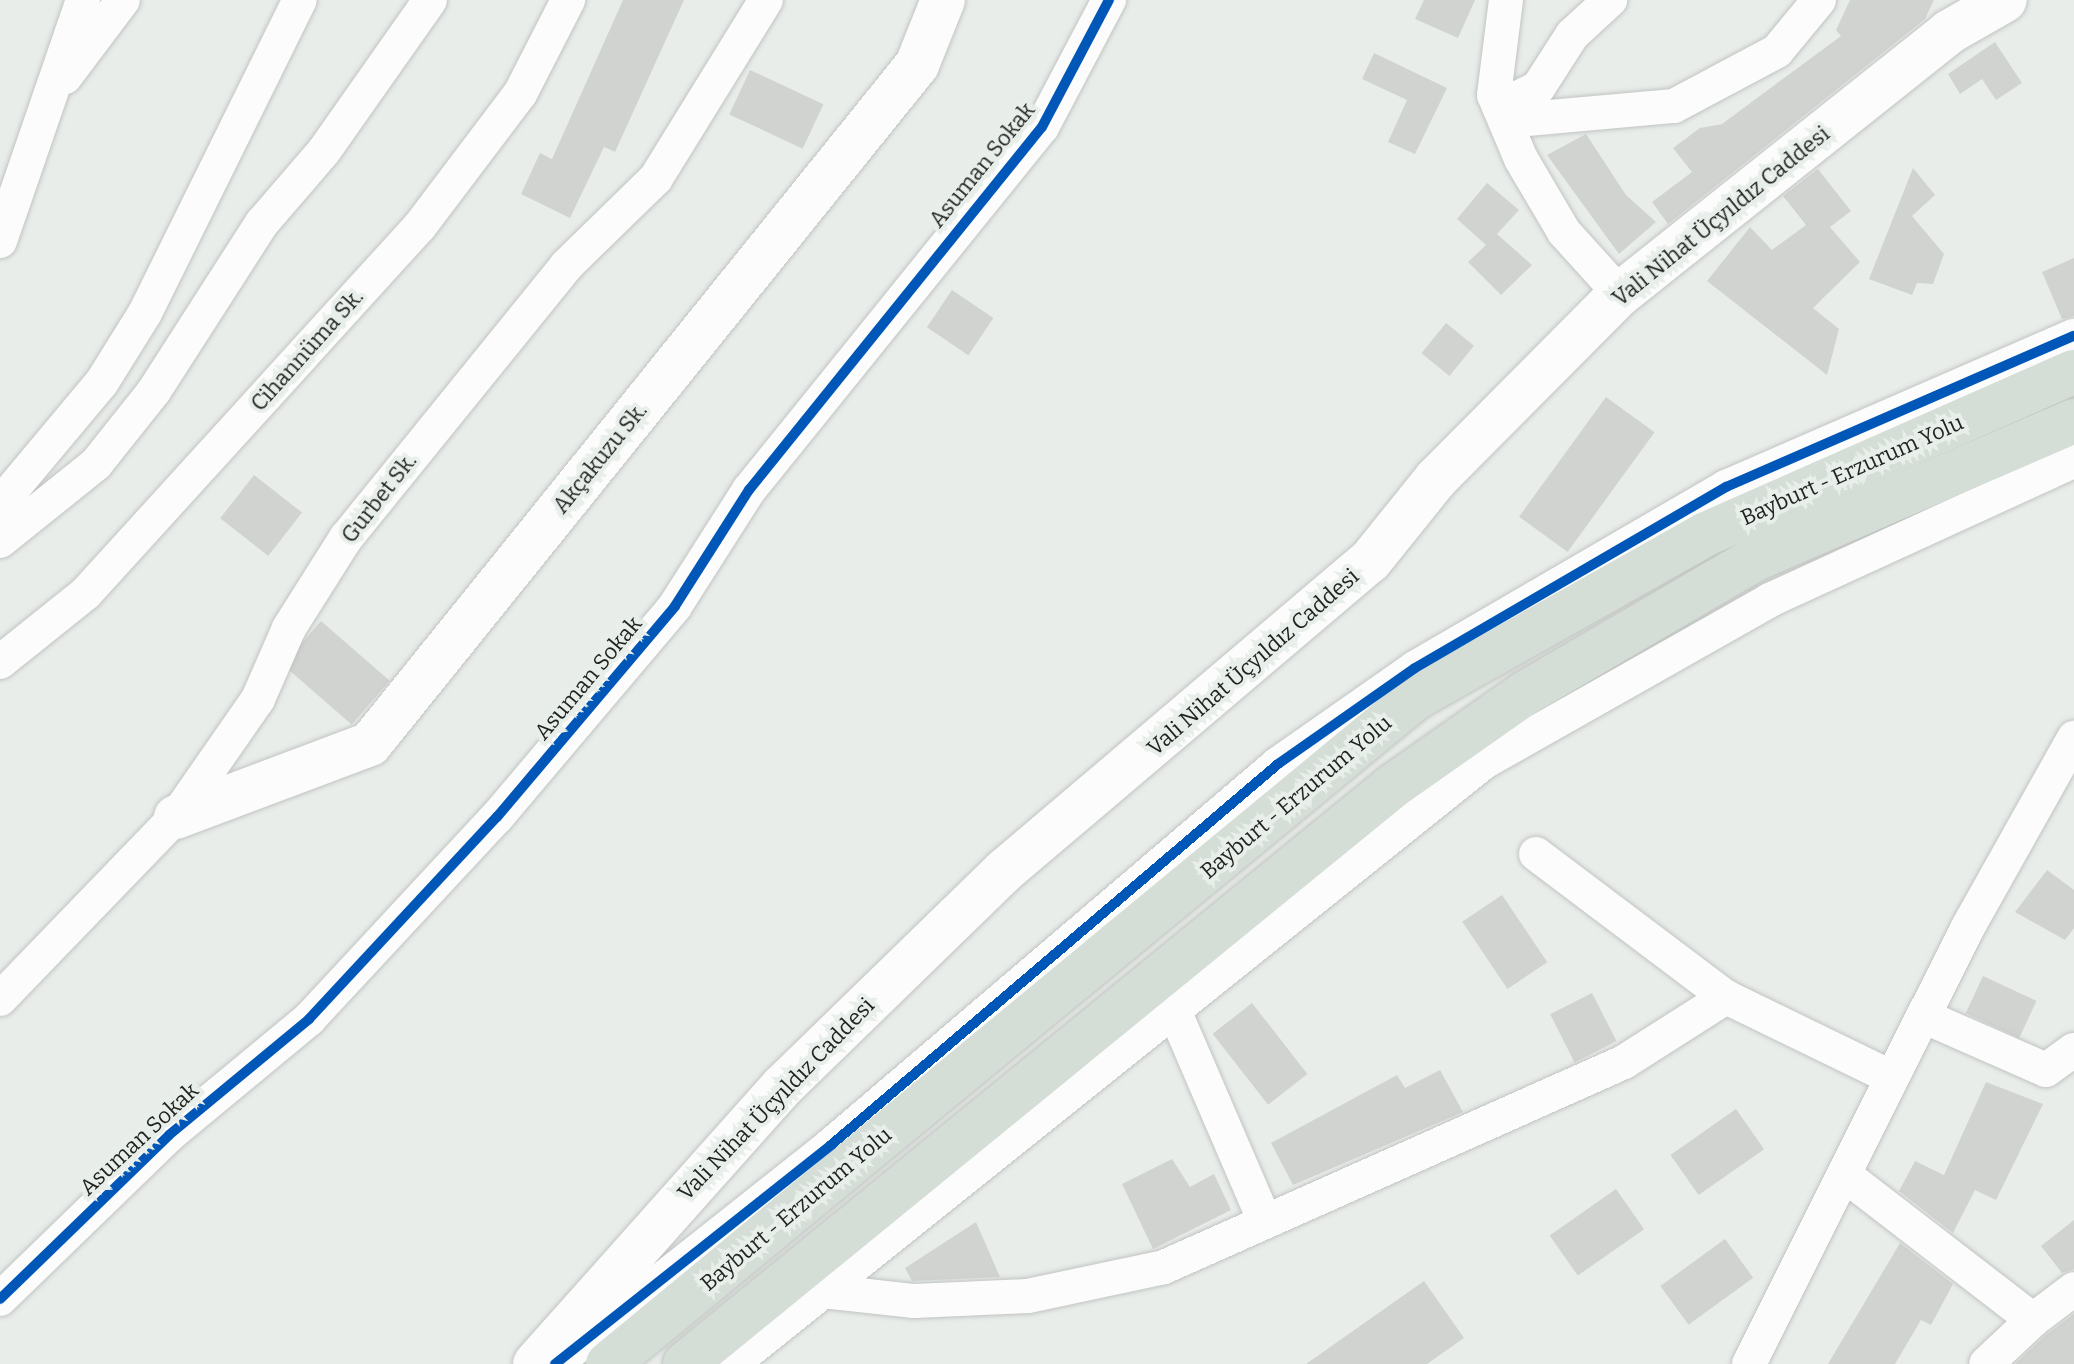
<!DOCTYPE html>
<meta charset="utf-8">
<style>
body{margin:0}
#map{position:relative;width:2074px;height:1364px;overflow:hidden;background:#e9edea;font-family:Bitter,serif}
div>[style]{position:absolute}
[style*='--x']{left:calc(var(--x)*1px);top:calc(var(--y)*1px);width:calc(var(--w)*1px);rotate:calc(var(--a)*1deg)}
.building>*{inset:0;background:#d1d3d1;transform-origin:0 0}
.roads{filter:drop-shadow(0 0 2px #c1c4c2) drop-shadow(0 0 2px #c1c4c2)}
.minor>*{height:34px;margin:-17px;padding:0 17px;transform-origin:17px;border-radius:17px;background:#fcfcfc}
.secondary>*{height:44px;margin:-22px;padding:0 22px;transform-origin:22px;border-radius:22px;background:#fcfcfc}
.trunk>*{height:44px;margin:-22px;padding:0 22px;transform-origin:22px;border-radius:22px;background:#d4ddd6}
.cycleway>*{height:10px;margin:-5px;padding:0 5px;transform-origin:5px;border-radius:5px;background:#0057b8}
span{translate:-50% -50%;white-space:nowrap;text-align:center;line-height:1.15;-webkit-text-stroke:8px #e8eee9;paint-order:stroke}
.street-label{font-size:22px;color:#1f211f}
</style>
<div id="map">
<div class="building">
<i style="clip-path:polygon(623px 0,684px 0,615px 152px,604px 147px,570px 218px,521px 194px,540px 153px,552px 159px)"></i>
<i style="clip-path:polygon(1424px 0,1475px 0,1458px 38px,1415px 19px)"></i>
<i style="clip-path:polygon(1850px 0,1934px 0,1925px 19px,1668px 224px,1652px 202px,1692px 172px,1673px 148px,1700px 128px,1722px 124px,1841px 36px,1836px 30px)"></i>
<i style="clip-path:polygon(1995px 42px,2022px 83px,1996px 100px,1982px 79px,1960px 94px,1948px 74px)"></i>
<i style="clip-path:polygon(1374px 53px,1447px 88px,1415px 154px,1388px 142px,1407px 100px,1362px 79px)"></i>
<i style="left:750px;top:70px;width:81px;height:49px;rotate:25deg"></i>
<i style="clip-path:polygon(1586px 134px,1626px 195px,1656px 222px,1619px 254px,1547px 155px)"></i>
<i style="clip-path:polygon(1913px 168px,1935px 195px,1912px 216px,1944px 254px,1933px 284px,1917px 283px,1912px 295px,1869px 279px)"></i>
<i style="clip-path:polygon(1818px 169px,1851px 211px,1830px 227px,1860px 262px,1813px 308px,1839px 329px,1827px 375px,1707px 281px,1750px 227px,1772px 250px,1806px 225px,1783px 196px)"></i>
<i style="clip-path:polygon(1487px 183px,1519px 210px,1497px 234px,1532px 265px,1501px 295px,1468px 262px,1486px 245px,1457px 219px)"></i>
<i style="clip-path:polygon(2074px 258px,2074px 316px,2062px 319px,2042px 272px)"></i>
<i style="left:952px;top:290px;width:50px;height:45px;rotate:34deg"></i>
<i style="left:1446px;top:323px;width:36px;height:39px;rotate:39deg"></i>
<i style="left:1606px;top:397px;width:60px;height:148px;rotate:36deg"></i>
<i style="left:254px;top:475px;width:61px;height:55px;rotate:38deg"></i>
<i style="left:321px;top:621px;width:91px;height:58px;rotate:41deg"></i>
<i style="clip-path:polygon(2047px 870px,2074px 890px,2074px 928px,2065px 940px,2015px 912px)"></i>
<i style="left:1502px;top:895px;width:81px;height:48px;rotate:56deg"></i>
<i style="left:1983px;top:976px;width:59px;height:41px;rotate:25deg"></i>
<i style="left:1592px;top:993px;width:54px;height:47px;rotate:63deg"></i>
<i style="left:1252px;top:1003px;width:90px;height:50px;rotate:52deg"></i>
<i style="clip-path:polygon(1440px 1070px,1463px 1112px,1293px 1185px,1271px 1143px,1397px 1075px,1405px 1088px)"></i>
<i style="clip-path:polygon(1986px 1082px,2043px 1104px,1996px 1200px,1975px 1190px,1953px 1233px,1899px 1191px,1915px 1161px,1944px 1175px)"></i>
<i style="left:1736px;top:1109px;width:49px;height:80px;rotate:55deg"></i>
<i style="clip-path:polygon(1172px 1159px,1190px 1187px,1214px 1174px,1231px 1210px,1153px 1249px,1122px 1184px)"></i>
<i style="left:1616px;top:1189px;width:49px;height:81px;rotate:55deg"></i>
<i style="clip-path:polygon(2074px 1220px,2074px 1269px,2062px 1273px,2041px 1246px)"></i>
<i style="clip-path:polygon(976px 1222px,1000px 1277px,912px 1281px,905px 1268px)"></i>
<i style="left:1725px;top:1239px;width:48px;height:80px;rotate:54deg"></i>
<i style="clip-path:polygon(1900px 1243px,1953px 1284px,1931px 1325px,1921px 1320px,1895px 1364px,1828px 1364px)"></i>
<i style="clip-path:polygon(1424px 1281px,1464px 1338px,1427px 1364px,1306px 1364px)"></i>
<i style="clip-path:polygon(2074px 1314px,2074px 1364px,2015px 1364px,2046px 1335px)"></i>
</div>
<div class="roads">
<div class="minor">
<i style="--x:1506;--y:0;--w:96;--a:97.2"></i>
<i style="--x:1494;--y:95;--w:69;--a:67.1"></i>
<i style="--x:1521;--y:159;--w:85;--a:59.5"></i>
<i style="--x:1564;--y:232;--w:84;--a:47.9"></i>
<i style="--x:65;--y:77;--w:96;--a:-53"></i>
<i style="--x:1499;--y:107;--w:43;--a:-26"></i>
<i style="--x:1538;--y:88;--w:63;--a:-57.3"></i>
<i style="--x:1572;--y:35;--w:52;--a:-42.6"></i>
<i style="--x:1505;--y:121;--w:170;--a:-5.1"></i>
<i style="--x:1674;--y:106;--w:117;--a:-28.1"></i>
<i style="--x:1777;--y:51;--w:66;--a:-50.5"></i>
<i style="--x:0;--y:241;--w:255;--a:-71"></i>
<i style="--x:0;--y:504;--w:159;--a:-50.1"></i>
<i style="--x:102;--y:382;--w:81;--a:-58.1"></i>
<i style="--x:145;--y:313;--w:349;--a:-63.7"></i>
<i style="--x:0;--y:541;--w:123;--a:-38.7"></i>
<i style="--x:96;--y:464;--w:93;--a:-51.5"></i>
<i style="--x:154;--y:391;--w:200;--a:-57.3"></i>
<i style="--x:262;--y:223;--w:95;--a:-49.3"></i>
<i style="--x:324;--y:151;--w:184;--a:-54.9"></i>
<i style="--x:0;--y:662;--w:110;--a:-38.7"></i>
<i style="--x:86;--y:593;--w:496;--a:-47.7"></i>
<i style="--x:420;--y:226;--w:166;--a:-52.9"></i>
<i style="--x:520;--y:94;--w:106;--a:-62.9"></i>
<i style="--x:1536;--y:854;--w:238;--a:37"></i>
<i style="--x:1726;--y:997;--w:183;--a:25.9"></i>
<i style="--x:0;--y:999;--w:253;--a:-46"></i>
<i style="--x:176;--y:817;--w:144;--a:-55.2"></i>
<i style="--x:258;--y:699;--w:77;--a:-66.4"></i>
<i style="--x:289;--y:628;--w:107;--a:-57.7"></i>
<i style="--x:346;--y:538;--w:351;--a:-51"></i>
<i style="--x:567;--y:265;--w:124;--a:-44.3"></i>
<i style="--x:656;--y:178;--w:209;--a:-58.3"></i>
<i style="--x:1176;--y:1015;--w:222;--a:66.7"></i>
<i style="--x:1923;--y:1016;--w:134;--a:23.7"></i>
<i style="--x:2046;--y:1070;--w:34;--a:-36"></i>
<i style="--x:1846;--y:1176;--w:236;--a:37.6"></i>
<i style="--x:2033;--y:1320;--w:64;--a:136.9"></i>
<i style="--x:823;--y:1291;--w:92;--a:6.3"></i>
<i style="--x:914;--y:1301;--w:114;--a:-2.5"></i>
<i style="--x:1028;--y:1296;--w:139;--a:-12"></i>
<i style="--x:1164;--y:1267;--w:504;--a:-24.02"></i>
<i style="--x:1624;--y:1062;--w:121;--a:-32.5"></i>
<i style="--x:0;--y:1299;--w:235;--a:-44.1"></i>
<i style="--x:169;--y:1135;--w:182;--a:-39.6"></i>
<i style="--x:309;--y:1019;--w:276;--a:-47.1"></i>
<i style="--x:497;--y:817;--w:276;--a:-49.8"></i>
<i style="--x:675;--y:606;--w:138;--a:-57.5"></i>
<i style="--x:749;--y:490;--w:466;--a:-51.1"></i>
<i style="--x:1042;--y:127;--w:144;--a:-62.2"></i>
<i style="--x:2033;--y:1320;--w:51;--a:-37.1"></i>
<i style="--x:555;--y:1364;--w:352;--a:-38.4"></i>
<i style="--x:831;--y:1145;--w:587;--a:-40.44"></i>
<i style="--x:1278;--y:764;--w:167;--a:-35"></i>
<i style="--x:1415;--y:668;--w:360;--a:-30.2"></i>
<i style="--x:1726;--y:487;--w:379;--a:-23.5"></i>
<i style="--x:732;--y:1364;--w:963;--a:-38.68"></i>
<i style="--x:1484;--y:762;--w:329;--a:-29.5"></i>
<i style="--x:1770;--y:600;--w:334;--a:-24.6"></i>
<i style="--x:1749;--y:1364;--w:489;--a:-63.4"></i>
<i style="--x:1968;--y:927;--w:217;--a:-60.7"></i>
</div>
<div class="secondary">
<i style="--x:176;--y:817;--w:207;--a:-20.6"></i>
<i style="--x:370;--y:744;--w:872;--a:-51.15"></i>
<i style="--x:917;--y:65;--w:70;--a:-68.2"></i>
<i style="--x:535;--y:1364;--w:371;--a:-48.3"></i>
<i style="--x:782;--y:1087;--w:310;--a:-44.2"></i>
<i style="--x:1004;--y:871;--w:480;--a:-40.3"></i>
<i style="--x:1370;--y:561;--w:105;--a:-51.2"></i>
<i style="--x:1436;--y:479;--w:261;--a:-45.2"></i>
<i style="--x:1620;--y:294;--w:421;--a:-38.5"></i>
<i style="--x:1949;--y:32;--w:64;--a:-29.7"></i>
</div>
<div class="trunk">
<i style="--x:608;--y:1364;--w:1046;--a:-39.53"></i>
<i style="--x:1415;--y:698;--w:334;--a:-29.4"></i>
<i style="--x:1706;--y:534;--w:402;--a:-23.8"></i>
<i style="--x:685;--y:1364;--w:914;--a:-39.23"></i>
<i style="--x:1393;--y:786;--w:160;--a:-35.1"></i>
<i style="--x:1524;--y:694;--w:268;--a:-30.3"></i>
<i style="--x:1755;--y:559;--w:348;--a:-23.4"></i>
</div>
</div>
<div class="cycleway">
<i style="--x:0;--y:1299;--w:235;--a:-44.1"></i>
<i style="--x:169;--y:1135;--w:182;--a:-39.6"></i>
<i style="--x:309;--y:1019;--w:276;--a:-47.1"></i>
<i style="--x:497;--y:817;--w:276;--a:-49.8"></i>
<i style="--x:675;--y:606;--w:138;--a:-57.5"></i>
<i style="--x:749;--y:490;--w:466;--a:-51.1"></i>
<i style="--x:1042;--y:127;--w:144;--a:-62.2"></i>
<i style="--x:555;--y:1364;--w:352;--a:-38.4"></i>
<i style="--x:831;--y:1145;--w:587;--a:-40.44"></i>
<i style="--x:1278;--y:764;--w:167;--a:-35"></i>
<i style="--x:1415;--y:668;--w:360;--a:-30.2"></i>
<i style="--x:1726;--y:487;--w:379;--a:-23.5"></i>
</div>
<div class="street-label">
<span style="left:982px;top:165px;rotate:-51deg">Asuman Sokak</span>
<span style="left:1721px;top:216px;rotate:-39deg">Vali Nihat Üçyıldız Caddesi</span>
<span style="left:307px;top:350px;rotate:-48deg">Cihannüma Sk.</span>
<span style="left:600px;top:458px;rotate:-51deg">Akçakuzu Sk.</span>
<span style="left:1852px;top:470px;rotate:-24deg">Bayburt - Erzurum Yolu</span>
<span style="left:379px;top:498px;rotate:-52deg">Gurbet Sk.</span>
<span style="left:1253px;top:662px;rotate:-41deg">Vali Nihat Üçyıldız Caddesi</span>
<span style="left:588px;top:678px;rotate:-50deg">Asuman Sokak</span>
<span style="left:1296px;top:797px;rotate:-40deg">Bayburt - Erzurum Yolu</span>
<span style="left:776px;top:1099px;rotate:-46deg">Vali Nihat Üçyıldız Caddesi</span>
<span style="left:139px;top:1139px;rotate:-43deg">Asuman Sokak</span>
<span style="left:796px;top:1209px;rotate:-40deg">Bayburt - Erzurum Yolu</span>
</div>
</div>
